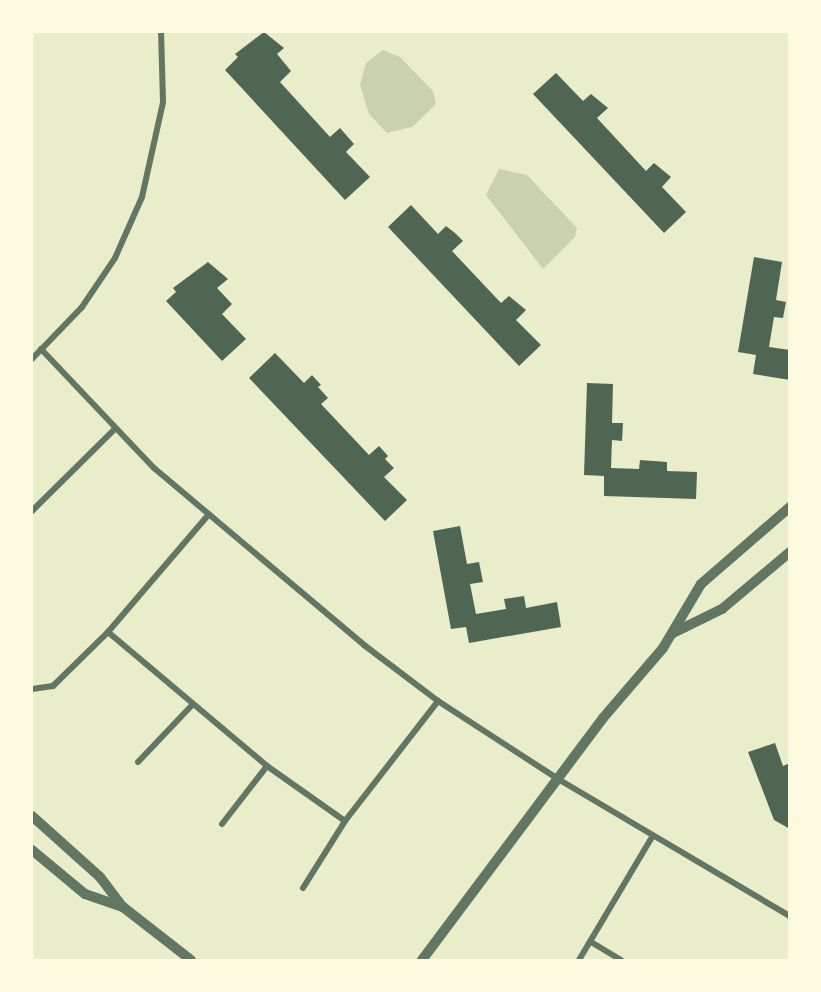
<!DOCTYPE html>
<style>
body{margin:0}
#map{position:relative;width:821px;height:992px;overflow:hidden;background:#e9edc9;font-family:Raleway,sans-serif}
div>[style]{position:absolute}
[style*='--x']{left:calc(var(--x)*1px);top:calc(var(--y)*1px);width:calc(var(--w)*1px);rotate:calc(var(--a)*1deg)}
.green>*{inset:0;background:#cad2ad}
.building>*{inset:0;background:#4f6655}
.minor>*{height:6px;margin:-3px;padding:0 3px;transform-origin:3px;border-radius:3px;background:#617663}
.tertiary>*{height:10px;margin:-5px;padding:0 5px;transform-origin:5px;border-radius:5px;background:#617663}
span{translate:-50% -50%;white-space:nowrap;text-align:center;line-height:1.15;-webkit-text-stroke:4.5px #fefae0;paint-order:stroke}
.frame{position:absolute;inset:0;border:33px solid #fefae0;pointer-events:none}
</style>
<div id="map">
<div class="green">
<i style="clip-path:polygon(383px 50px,400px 57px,433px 91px,436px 104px,412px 127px,387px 133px,369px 114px,360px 85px,366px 63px)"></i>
<i style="clip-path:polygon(499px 169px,527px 175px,577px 228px,575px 237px,543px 269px,486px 195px)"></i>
</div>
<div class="building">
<i style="clip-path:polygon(264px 32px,284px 48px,277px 54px,291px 71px,280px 82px,330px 137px,340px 128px,354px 144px,346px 152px,370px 177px,345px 200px,225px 70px,238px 57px,235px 54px)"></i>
<i style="clip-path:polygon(556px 73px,583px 101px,591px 94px,608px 108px,597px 118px,646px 171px,654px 163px,671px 177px,662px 187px,686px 212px,664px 233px,533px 94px)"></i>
<i style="clip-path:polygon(411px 205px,438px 234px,446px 226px,455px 233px,463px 241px,452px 251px,501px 303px,509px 296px,526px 310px,516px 320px,541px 345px,519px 366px,388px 227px)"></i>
<i style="clip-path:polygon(754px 257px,782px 262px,776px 300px,786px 302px,783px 318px,774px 317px,769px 347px,790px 350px,790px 380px,753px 374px,756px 355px,738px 352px)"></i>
<i style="clip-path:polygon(208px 262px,228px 279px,217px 288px,232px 304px,222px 314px,246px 339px,222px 361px,166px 301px,176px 292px,173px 288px)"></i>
<i style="clip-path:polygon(275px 353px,304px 383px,312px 375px,321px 385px,318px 387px,328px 398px,321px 404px,369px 455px,379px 446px,388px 456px,385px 459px,394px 468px,384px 477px,407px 500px,385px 521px,249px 378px)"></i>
<i style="clip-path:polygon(587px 383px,613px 384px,612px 423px,623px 423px,622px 441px,612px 440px,611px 468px,639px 469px,640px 460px,667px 462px,667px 471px,697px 472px,696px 499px,604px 496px,604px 476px,584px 475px)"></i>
<i style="clip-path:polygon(460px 526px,467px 564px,479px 562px,483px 582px,470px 584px,476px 614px,506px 609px,504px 599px,524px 596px,526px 608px,557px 602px,561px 627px,469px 643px,466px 627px,451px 629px,433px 531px)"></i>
<i style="clip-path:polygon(775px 743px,783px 766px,790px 763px,790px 829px,774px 820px,748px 752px)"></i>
</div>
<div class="minor">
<i style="--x:41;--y:349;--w:164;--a:46.5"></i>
<i style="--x:154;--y:468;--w:275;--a:40.1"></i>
<i style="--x:364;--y:645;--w:93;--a:37.1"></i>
<i style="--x:438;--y:701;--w:143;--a:33"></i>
<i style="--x:558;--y:779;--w:269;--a:30.6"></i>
<i style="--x:32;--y:359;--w:72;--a:-46.1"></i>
<i style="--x:82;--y:307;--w:59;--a:-56"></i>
<i style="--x:115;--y:258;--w:67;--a:-66.1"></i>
<i style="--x:142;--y:197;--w:97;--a:-77.5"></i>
<i style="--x:163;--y:102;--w:70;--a:-91.6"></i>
<i style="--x:32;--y:511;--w:117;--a:-44.7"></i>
<i style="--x:108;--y:632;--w:208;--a:40.1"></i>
<i style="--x:267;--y:766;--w:95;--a:35.2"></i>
<i style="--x:32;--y:689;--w:21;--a:-8"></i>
<i style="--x:53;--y:686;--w:77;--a:-44.5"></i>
<i style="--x:108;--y:632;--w:155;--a:-49.4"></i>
<i style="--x:138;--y:762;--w:79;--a:-46.5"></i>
<i style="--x:222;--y:824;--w:73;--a:-52.2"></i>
<i style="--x:303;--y:888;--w:79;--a:-57.9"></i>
<i style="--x:345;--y:821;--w:152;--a:-52.2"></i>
<i style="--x:591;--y:942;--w:35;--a:31"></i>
<i style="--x:579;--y:960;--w:143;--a:-59.3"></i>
</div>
<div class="tertiary">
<i style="--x:673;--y:633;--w:55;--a:-26.1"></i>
<i style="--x:722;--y:609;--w:89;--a:-40"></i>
<i style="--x:32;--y:816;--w:91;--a:41.9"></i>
<i style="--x:100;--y:877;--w:38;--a:53"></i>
<i style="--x:123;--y:907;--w:86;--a:37.9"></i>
<i style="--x:32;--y:850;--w:69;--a:39.7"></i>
<i style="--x:85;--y:894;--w:40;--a:18.9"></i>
<i style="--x:422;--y:960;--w:302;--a:-53.2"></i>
<i style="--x:603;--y:718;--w:92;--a:-49.4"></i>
<i style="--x:663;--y:648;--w:74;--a:-59.3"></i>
<i style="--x:701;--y:584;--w:118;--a:-40.9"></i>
</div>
<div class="frame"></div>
</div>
